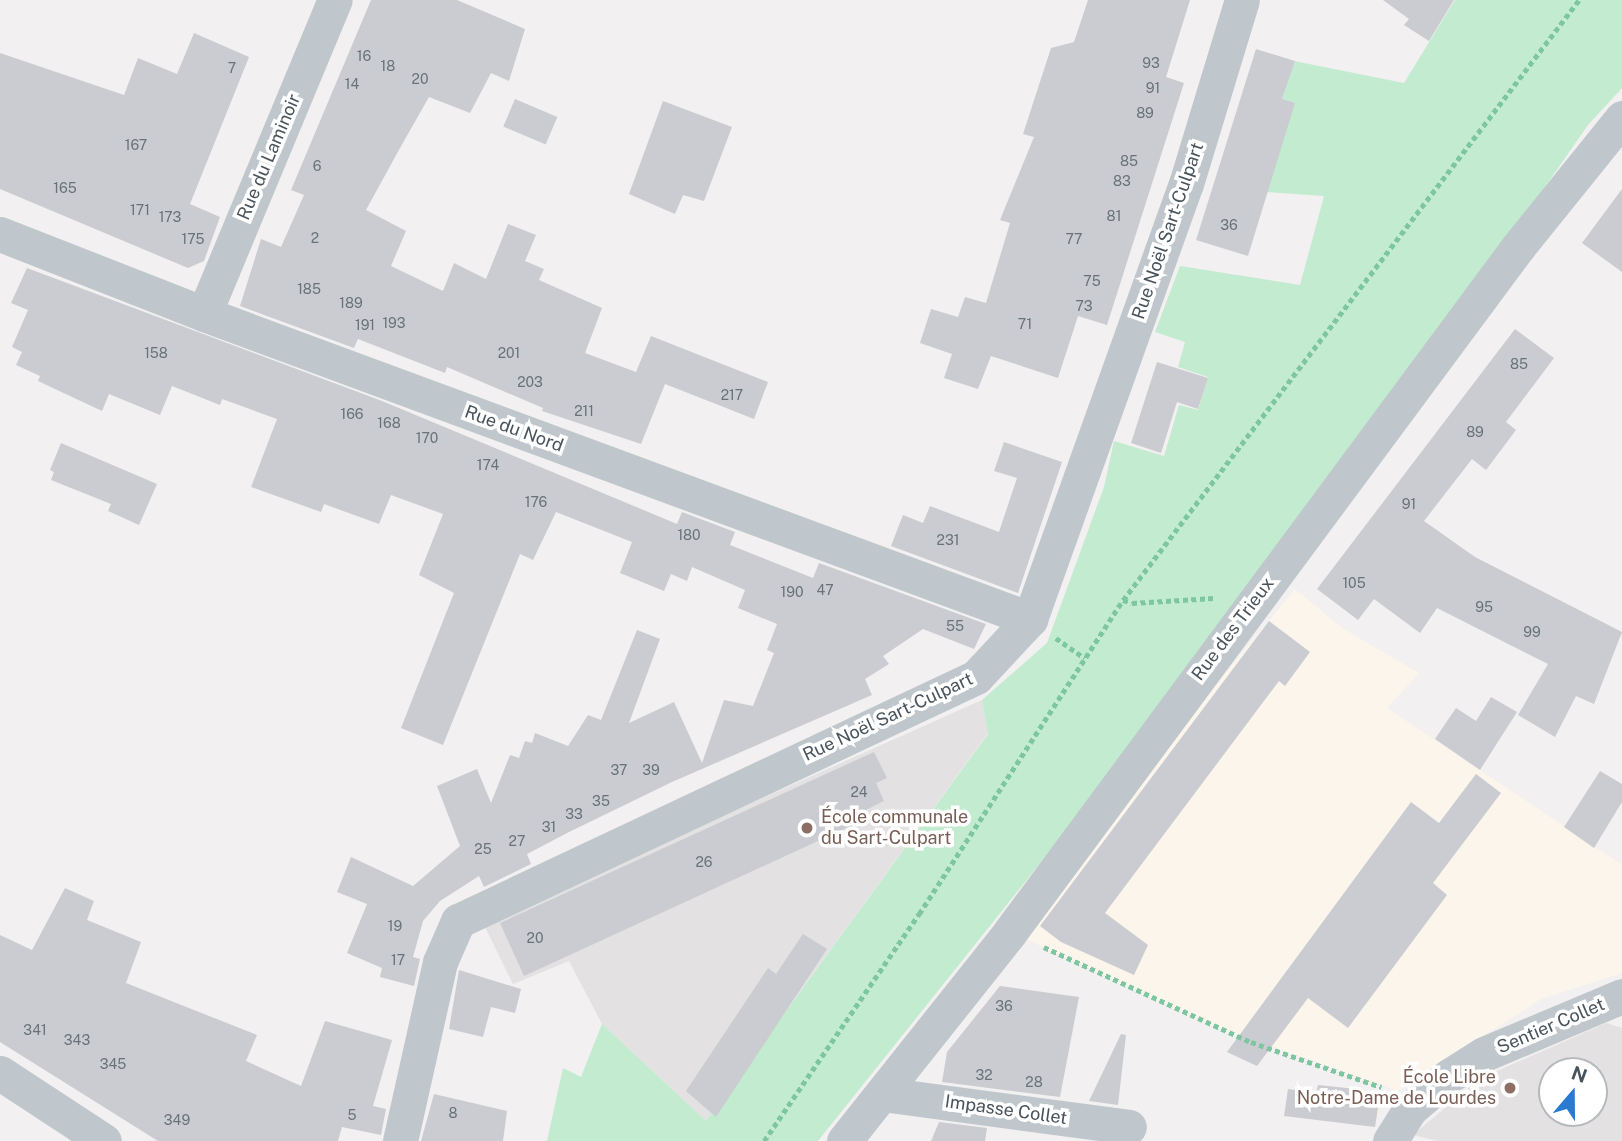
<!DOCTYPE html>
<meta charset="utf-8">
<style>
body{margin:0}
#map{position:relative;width:1622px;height:1141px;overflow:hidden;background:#f2f0f0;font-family:"Public Sans",sans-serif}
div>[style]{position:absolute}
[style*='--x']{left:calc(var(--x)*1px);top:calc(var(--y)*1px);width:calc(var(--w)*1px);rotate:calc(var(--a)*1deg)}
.commercial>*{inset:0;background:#fbf5eb}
.education>*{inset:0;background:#e3e1e1}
.green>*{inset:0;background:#c2ebd0}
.building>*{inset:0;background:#caccd2;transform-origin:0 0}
.path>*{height:4.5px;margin-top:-2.25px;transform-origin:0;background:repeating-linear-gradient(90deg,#7dc69f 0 5px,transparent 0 8.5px)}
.minor>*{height:35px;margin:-17.5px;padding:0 17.5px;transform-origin:17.5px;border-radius:17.5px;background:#bfc7cd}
.dots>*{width:19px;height:19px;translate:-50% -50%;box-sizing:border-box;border:4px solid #fff;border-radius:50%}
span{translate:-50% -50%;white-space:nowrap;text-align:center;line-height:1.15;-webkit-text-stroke:7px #fff;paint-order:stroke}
.number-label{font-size:14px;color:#697179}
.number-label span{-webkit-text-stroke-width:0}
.street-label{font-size:18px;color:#49535b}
.education-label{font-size:18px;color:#785e54}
.left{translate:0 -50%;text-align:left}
.right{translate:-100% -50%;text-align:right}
.north{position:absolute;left:1538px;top:1057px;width:70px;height:70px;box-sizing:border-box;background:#fff;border:2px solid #b6babd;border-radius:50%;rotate:20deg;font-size:19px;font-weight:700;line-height:28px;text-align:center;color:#49535b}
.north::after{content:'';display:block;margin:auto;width:24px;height:32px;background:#2a7ad2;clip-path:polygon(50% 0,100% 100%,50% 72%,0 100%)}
</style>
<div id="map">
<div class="commercial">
<i style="clip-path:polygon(1295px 589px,1342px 628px,1419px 673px,1387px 708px,1622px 865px,1622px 973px,1541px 999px,1398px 1091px,1232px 1033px,1010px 932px)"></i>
</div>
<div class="education">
<i style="clip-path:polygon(982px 700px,988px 733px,706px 1121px,602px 1024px,569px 961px,513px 984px,483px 923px)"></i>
<i style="clip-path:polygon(evenodd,1606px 1023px,1622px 1028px,1622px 1141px,1438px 1141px,1413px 1135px,1479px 1079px,1606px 1023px,1552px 1071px,1594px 1071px,1594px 1113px,1552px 1113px,1552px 1071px)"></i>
</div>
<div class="green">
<i style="clip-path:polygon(1455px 0,1622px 0,1622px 88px,1588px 125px,1307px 529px,818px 1141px,547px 1141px,563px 1068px,581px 1077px,602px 1024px,706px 1121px,988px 734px,982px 700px,1047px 643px,1104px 487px,1114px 441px,1164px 456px,1179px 405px,1198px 410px,1208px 377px,1178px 367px,1185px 342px,1155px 332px,1180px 266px,1300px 285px,1324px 196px,1266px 192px,1293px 103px,1282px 99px,1294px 61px,1404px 83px)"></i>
</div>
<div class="building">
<i style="clip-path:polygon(371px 0,457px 0,525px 29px,509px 81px,491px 73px,470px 113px,429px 97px,400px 148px,366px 210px,406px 231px,391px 266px,443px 291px,454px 263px,486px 279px,508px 224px,536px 235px,525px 261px,544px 269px,539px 280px,602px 308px,585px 353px,636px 372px,651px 336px,768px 382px,754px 419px,665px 384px,641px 444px,542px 411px,543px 408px,447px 367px,445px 373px,358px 339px,354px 348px,240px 306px,261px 239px,281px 247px,304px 195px,291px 190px)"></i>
<i style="clip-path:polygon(1088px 0,1190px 0,1166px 77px,1184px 83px,1107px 325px,1078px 316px,1058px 378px,991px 356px,978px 389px,944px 378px,952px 354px,920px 343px,931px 309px,958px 317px,965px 297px,986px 303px,1010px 223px,1000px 220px,1034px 137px,1023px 134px,1051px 48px,1074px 42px)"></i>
<i style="clip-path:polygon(1383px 0,1454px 0,1429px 41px,1404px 25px,1409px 19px)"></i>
<i style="clip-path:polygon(194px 33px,249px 57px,190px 204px,220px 217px,204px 261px,188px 268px,0 189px,0 53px,124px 95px,138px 58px,177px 74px)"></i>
<i style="clip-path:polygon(1256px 49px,1295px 61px,1282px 99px,1295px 103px,1248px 256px,1196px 240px)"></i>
<i style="left:515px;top:99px;width:46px;height:30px;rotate:23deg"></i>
<i style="clip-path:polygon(663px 101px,732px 127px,704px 201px,683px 195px,675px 214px,629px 194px)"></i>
<i style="clip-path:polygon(1622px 189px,1622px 272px,1582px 243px)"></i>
<i style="clip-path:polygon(27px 268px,382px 401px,677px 524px,682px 512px,735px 532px,730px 545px,813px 578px,819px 563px,986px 624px,974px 649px,923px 629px,883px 656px,889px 664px,865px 679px,872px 695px,672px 782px,569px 832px,527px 854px,531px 864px,484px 887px,479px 876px,440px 901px,423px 921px,413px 957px,420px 959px,414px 986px,380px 977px,382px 968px,347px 953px,367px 904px,337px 892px,351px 857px,413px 886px,460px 846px,437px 786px,477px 769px,491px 803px,510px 755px,519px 758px,525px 741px,532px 743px,535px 733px,568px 746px,588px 715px,601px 720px,637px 630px,660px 639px,629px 723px,674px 702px,702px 763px,724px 700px,753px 706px,774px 653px,767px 650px,777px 624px,738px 608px,745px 590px,692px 567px,687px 581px,671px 574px,664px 591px,620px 573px,632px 542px,556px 512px,533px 560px,520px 554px,443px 745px,401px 728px,454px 593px,419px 575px,443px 514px,391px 495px,379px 524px,324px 504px,321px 512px,251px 487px,277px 419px,222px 399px,220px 405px,172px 386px,160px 415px,109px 394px,102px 411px,38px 381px,40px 376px,16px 365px,22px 352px,12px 347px,28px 310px,11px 303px)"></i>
<i style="clip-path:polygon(1515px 329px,1554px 358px,1506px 422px,1516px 430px,1486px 470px,1472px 459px,1424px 521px,1475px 557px,1622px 632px,1594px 704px,1576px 696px,1555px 737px,1518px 715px,1548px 664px,1437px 608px,1420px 633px,1374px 599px,1358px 620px,1317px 589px)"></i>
<i style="clip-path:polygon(1157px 362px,1208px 378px,1198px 409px,1177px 402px,1161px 453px,1131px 443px)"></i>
<i style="clip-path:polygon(1004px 442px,1062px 462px,1018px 593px,891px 546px,903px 515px,923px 523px,930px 506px,999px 532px,1017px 478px,994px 471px)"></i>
<i style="clip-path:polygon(61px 443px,157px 484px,139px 525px,108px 511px,111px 504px,51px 480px,54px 472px,50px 470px)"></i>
<i style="clip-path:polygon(1269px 621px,1310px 652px,1285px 686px,1279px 681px,1105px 913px,1148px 945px,1134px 975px,1061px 942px,1040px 926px)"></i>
<i style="clip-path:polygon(1491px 697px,1517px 712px,1480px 770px,1435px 739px,1456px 708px,1476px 721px)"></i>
<i style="clip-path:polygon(874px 752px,887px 778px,876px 783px,884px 801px,851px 817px,855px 824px,524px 976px,500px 923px)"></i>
<i style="clip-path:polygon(1600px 771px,1622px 784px,1622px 802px,1594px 848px,1564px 827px)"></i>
<i style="clip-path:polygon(1476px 774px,1501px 793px,1433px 883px,1447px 895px,1348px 1028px,1308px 998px,1257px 1066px,1227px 1052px,1411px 802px,1439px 823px)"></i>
<i style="clip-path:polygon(65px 888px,94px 901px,87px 920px,141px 942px,126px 983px,257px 1035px,246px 1061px,301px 1086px,325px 1021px,392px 1040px,373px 1106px,386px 1109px,381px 1135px,342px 1127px,338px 1141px,158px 1141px,0 1042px,0 935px,32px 950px)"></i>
<i style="clip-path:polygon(803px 934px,827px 949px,716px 1117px,686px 1091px,768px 968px,776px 974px)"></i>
<i style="clip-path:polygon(459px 970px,521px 989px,515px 1013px,491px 1007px,483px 1037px,449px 1029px)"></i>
<i style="clip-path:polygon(1000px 986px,1079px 997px,1060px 1097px,942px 1082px,947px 1052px)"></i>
<i style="clip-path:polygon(1121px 1034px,1126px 1035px,1118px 1105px,1089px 1101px)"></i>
<i style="clip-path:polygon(1318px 1085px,1356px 1089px,1355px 1098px,1379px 1101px,1375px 1127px,1284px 1116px,1288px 1089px,1316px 1093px)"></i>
<i style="clip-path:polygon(434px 1094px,507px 1111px,503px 1141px,421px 1141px)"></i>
<i style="clip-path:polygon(939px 1122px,987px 1128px,985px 1141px,931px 1141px)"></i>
</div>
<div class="path">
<i style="--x:1123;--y:600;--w:9;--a:18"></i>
<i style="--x:1132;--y:603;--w:82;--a:-3.5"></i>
<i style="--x:1056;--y:638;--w:35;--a:35"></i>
<i style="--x:1044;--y:947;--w:228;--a:24.7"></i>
<i style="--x:1251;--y:1042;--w:138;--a:19.1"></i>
<i style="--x:764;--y:1141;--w:275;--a:-55.7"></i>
<i style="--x:919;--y:914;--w:374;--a:-57"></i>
<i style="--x:1123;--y:600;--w:754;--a:-52.77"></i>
</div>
<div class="minor">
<i style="--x:0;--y:234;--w:219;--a:21.4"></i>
<i style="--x:204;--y:314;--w:881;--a:20.27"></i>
<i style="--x:204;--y:314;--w:340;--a:-67.4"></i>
<i style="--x:0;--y:1073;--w:124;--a:33.2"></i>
<i style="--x:882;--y:1094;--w:249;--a:7.6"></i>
<i style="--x:400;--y:1141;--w:183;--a:-77.4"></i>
<i style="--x:440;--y:962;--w:45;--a:-66.3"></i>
<i style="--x:458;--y:921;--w:573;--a:-25.22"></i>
<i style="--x:976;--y:677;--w:79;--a:-47"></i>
<i style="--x:1030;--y:619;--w:462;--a:-70.3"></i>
<i style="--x:1186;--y:184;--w:192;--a:-73.1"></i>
<i style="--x:844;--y:1141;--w:267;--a:-51.5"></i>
<i style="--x:1010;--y:932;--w:853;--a:-53.44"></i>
<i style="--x:1518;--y:247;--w:166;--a:-51.1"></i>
<i style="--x:1390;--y:1141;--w:36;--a:-58"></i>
<i style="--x:1409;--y:1110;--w:52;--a:-40.4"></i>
<i style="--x:1449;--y:1076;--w:41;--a:-32.2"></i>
<i style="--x:1484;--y:1054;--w:150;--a:-22.8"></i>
</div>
<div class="dots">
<i style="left:807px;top:828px;background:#8d6e63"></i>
<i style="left:1510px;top:1088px;background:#8d6e63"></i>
</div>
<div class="number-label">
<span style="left:364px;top:56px">16</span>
<span style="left:1151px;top:63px">93</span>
<span style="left:388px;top:66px">18</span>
<span style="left:232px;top:68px">7</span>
<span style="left:420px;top:79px">20</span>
<span style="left:352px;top:84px">14</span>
<span style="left:1153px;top:88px">91</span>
<span style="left:1145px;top:113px">89</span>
<span style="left:136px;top:145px">167</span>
<span style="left:1129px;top:161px">85</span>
<span style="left:317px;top:166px">6</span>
<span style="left:1122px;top:181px">83</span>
<span style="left:65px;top:188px">165</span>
<span style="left:140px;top:210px">171</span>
<span style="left:1114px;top:216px">81</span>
<span style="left:170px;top:217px">173</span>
<span style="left:1229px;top:225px">36</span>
<span style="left:315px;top:238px">2</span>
<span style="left:193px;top:239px">175</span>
<span style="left:1074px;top:239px">77</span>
<span style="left:1092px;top:281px">75</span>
<span style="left:309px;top:289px">185</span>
<span style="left:351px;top:303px">189</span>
<span style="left:1084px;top:306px">73</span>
<span style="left:394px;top:323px">193</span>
<span style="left:1025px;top:324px">71</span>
<span style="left:365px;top:325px">191</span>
<span style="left:156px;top:353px">158</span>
<span style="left:509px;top:353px">201</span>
<span style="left:1519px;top:364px">85</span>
<span style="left:530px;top:382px">203</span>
<span style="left:732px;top:395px">217</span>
<span style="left:584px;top:411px">211</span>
<span style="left:352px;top:414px">166</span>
<span style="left:389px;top:423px">168</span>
<span style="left:1475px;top:432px">89</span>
<span style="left:427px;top:438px">170</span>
<span style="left:488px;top:465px">174</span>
<span style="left:536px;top:502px">176</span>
<span style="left:1409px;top:504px">91</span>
<span style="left:689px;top:535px">180</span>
<span style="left:948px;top:540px">231</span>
<span style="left:1354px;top:583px">105</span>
<span style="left:825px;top:590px">47</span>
<span style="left:792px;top:592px">190</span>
<span style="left:1484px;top:607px">95</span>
<span style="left:955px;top:626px">55</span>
<span style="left:1532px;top:632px">99</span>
<span style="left:619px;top:770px">37</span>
<span style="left:651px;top:770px">39</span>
<span style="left:859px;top:792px">24</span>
<span style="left:601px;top:801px">35</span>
<span style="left:574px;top:814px">33</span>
<span style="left:549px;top:827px">31</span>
<span style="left:517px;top:841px">27</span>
<span style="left:483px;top:849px">25</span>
<span style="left:704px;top:862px">26</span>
<span style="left:395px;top:926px">19</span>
<span style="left:535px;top:938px">20</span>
<span style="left:398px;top:960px">17</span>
<span style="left:1004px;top:1006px">36</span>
<span style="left:35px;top:1030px">341</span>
<span style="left:77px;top:1040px">343</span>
<span style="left:113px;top:1064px">345</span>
<span style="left:984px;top:1075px">32</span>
<span style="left:1034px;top:1082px">28</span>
<span style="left:453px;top:1113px">8</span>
<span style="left:352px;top:1115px">5</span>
<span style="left:177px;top:1120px">349</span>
</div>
<div class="street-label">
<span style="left:269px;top:157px;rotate:-67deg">Rue du Laminoir</span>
<span style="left:1168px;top:231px;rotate:-71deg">Rue Noël Sart-Culpart</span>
<span style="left:514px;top:429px;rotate:20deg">Rue du Nord</span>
<span style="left:1233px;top:629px;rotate:-53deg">Rue des Trieux</span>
<span style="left:888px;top:717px;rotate:-25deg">Rue Noël Sart-Culpart</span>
<span style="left:1551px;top:1026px;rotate:-23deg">Sentier Collet</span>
<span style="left:1006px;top:1110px;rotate:8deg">Impasse Collet</span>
</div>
<div class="education-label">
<span class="left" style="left:821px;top:828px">École communale<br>du Sart-Culpart</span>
<span class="right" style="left:1496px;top:1088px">École Libre<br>Notre-Dame de Lourdes</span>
</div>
<div class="north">N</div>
</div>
